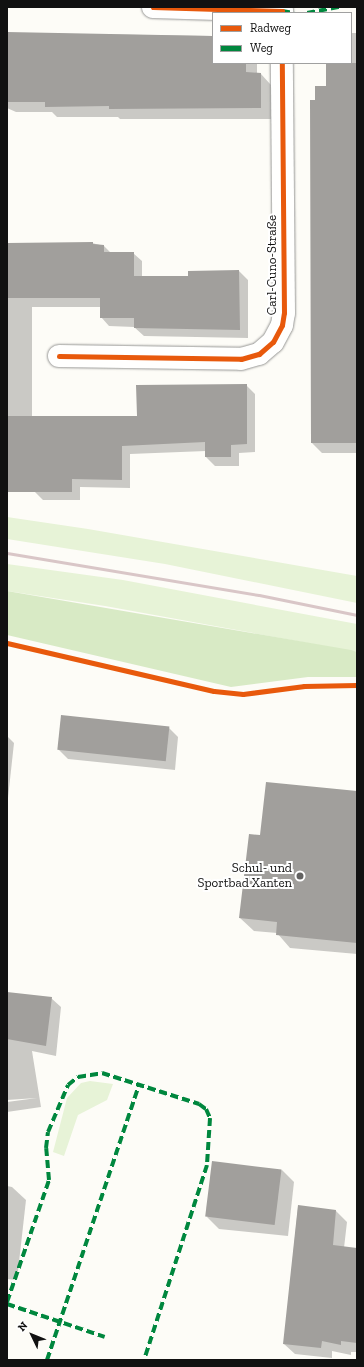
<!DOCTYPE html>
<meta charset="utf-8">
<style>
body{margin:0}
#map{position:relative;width:364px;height:1367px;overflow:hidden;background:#fdfcf7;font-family:"Zilla Slab",serif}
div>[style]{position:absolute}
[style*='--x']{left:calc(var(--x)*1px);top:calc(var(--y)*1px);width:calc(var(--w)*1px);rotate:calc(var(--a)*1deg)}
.green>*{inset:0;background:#e7f3d7}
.forest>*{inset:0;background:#d8eac5}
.shadow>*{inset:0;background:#0003}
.building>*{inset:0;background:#a19f9c;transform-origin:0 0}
.roads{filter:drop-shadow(0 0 1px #979795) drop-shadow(0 0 1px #979795)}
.street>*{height:22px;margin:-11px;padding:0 11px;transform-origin:11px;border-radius:11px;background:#fffffe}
.rail>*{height:3px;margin:-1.5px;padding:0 1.5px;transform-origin:1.5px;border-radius:1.5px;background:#d9c6c7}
.quiet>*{height:4px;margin-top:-2px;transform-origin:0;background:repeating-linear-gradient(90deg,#00873e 0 8px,transparent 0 12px)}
.cycleway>*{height:5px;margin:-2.5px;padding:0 2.5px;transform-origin:2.5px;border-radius:2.5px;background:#e8590c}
.dots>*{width:11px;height:11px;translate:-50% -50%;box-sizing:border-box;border:2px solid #fff;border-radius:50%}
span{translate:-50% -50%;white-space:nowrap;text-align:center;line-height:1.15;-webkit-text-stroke:4px #fff;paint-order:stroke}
.street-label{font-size:13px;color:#111}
.poi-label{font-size:13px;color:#111}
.right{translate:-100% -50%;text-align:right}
.frame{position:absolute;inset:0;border:8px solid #111;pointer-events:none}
.legend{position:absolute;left:212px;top:12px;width:140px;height:52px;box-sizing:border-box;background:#fff;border:1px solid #a0a0a0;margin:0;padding:5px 7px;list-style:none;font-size:12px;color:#111}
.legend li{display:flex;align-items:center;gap:8px;height:20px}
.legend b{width:20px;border:1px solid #a0a0a0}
.north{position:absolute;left:12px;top:1315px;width:40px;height:40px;-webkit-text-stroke:3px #fff;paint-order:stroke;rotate:313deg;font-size:11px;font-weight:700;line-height:16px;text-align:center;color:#111}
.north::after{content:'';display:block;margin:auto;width:14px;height:18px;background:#111;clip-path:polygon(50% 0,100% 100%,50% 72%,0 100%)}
</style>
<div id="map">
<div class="green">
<i style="clip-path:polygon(7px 517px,88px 529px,357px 576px,357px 603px,165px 564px,7px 539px)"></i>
<i style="clip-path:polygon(7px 564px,123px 580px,357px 624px,357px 652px,105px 606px,7px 591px)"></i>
<i style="clip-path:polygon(90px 1081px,113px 1084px,107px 1100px,78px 1115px,64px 1156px,53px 1152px,67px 1098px,81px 1083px)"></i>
</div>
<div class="forest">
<i style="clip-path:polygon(7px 591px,351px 650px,357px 652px,357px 677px,308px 677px,231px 687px,7px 635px)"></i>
</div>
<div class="shadow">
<i style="clip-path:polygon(7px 33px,213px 36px,213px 63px,257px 63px,257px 74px,261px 74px,271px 85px,271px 119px,120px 119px,118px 117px,57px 117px,52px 112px,16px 112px,7px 108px)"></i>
<i style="clip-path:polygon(351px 33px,357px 33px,357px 453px,322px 453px,312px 443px,316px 101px,327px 87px,327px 63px,351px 63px)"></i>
<i style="clip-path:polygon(92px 243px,104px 246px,111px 253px,133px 253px,142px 261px,142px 277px,189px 277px,239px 271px,248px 280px,248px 338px,144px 336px,134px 327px,109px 326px,101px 317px,101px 307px,32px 307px,32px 417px,138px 417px,246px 385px,255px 394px,255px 452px,239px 453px,239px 466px,215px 466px,206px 457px,206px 451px,130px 454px,130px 488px,80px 487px,80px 500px,43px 500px,34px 491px,7px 492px,7px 244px)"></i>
<i style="clip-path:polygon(169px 728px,178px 737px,175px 770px,68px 759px,58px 749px)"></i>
<i style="clip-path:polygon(7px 736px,14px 743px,7px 807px)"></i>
<i style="clip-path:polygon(357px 792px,357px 954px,290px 948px,277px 933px,254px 931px,240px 918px,261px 836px)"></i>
<i style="clip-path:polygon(7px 993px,51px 998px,61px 1007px,56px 1056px,32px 1051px,41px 1107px,7px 1112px,7px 1102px,37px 1098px,7px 1100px)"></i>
<i style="clip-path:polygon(282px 1170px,294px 1182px,288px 1236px,219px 1229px,207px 1217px)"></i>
<i style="clip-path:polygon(7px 1186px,12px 1187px,26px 1200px,17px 1280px,7px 1279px)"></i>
<i style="clip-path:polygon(298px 1207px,336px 1211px,347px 1222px,344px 1248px,357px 1249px,357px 1352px,351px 1352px,351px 1355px,332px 1351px,332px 1358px,295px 1354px,284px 1344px)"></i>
</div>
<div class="building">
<i style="clip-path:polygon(7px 32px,213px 36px,213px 63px,246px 63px,246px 72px,261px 73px,261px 108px,109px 109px,109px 106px,45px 107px,45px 102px,7px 102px)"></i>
<i style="clip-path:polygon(326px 63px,357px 63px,357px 443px,311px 443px,310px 100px,315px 100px,315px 86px,326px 86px)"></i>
<i style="clip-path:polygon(93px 242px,93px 244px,104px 245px,104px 252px,134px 252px,134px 276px,188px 276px,188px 271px,239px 270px,240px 330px,134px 328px,134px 318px,100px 318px,100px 298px,7px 298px,7px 243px)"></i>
<i style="clip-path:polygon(247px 384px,247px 444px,231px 445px,231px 457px,205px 457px,205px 442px,122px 446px,122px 480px,72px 479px,72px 492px,7px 492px,7px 416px,137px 416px,136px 385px)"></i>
<i style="left:61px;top:715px;width:109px;height:35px;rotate:6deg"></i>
<i style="clip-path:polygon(266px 782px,357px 791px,357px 943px,276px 935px,277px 922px,239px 918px,249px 834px,260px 835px)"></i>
<i style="clip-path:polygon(7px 992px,52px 997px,46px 1046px,7px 1039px)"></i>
<i style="left:212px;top:1161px;width:70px;height:56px;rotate:7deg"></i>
<i style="clip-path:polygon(298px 1205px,336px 1210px,333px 1245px,357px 1248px,357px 1343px,341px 1341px,341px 1345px,322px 1341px,321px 1348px,283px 1344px)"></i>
</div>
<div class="roads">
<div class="street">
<i style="--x:153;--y:7;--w:129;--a:1.8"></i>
<i style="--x:282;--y:11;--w:2;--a:90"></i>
<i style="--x:59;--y:356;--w:182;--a:0.9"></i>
<i style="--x:241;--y:359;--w:19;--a:-16"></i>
<i style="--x:259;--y:354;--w:18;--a:-41"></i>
<i style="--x:273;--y:342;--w:19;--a:-62"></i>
<i style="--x:282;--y:325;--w:12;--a:-81"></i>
<i style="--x:284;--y:313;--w:250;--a:-90.5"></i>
</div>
</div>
<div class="rail">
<i style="--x:7;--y:553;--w:255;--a:9.5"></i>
<i style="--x:259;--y:595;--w:100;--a:11.5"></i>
</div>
<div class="quiet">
<i style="--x:282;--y:11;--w:12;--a:9"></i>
<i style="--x:307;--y:13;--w:33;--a:-11"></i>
<i style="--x:7;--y:1302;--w:129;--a:-71"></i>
<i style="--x:49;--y:1180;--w:32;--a:-95"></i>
<i style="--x:46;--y:1148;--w:16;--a:-83"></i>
<i style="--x:48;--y:1132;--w:51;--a:-66.9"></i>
<i style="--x:68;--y:1085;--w:13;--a:-39"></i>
<i style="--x:78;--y:1077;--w:24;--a:-9"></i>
<i style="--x:102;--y:1073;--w:102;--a:17.7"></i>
<i style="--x:199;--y:1104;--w:9;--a:36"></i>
<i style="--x:206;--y:1109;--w:10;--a:66"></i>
<i style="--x:210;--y:1118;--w:47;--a:93.7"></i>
<i style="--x:207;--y:1165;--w:205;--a:107.9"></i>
<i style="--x:7;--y:1304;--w:103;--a:18.6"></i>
<i style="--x:47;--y:1360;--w:290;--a:-71.5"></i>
</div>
<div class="cycleway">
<i style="--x:153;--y:7;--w:129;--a:1.8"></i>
<i style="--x:282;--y:11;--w:2;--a:90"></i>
<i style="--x:59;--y:356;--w:182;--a:0.9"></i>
<i style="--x:241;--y:359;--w:19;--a:-16"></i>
<i style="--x:259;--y:354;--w:18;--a:-41"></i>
<i style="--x:273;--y:342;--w:19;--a:-62"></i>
<i style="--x:282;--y:325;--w:12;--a:-81"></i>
<i style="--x:284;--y:313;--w:250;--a:-90.5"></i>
<i style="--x:7;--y:643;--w:212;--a:13.1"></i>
<i style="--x:214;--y:691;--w:29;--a:6"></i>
<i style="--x:243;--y:694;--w:62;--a:-7.5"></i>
<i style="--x:304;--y:686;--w:53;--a:-1.1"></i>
</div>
<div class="dots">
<i style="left:300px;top:876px;background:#646362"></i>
</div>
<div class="street-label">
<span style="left:272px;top:265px;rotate:-90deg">Carl-Cuno-Straße</span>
</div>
<div class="poi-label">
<span class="right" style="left:292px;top:876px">Schul- und<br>Sportbad Xanten</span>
</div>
<div class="frame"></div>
<ul class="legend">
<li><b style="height:5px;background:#e8590c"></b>Radweg</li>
<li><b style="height:5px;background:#00873e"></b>Weg</li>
</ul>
<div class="north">N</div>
</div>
